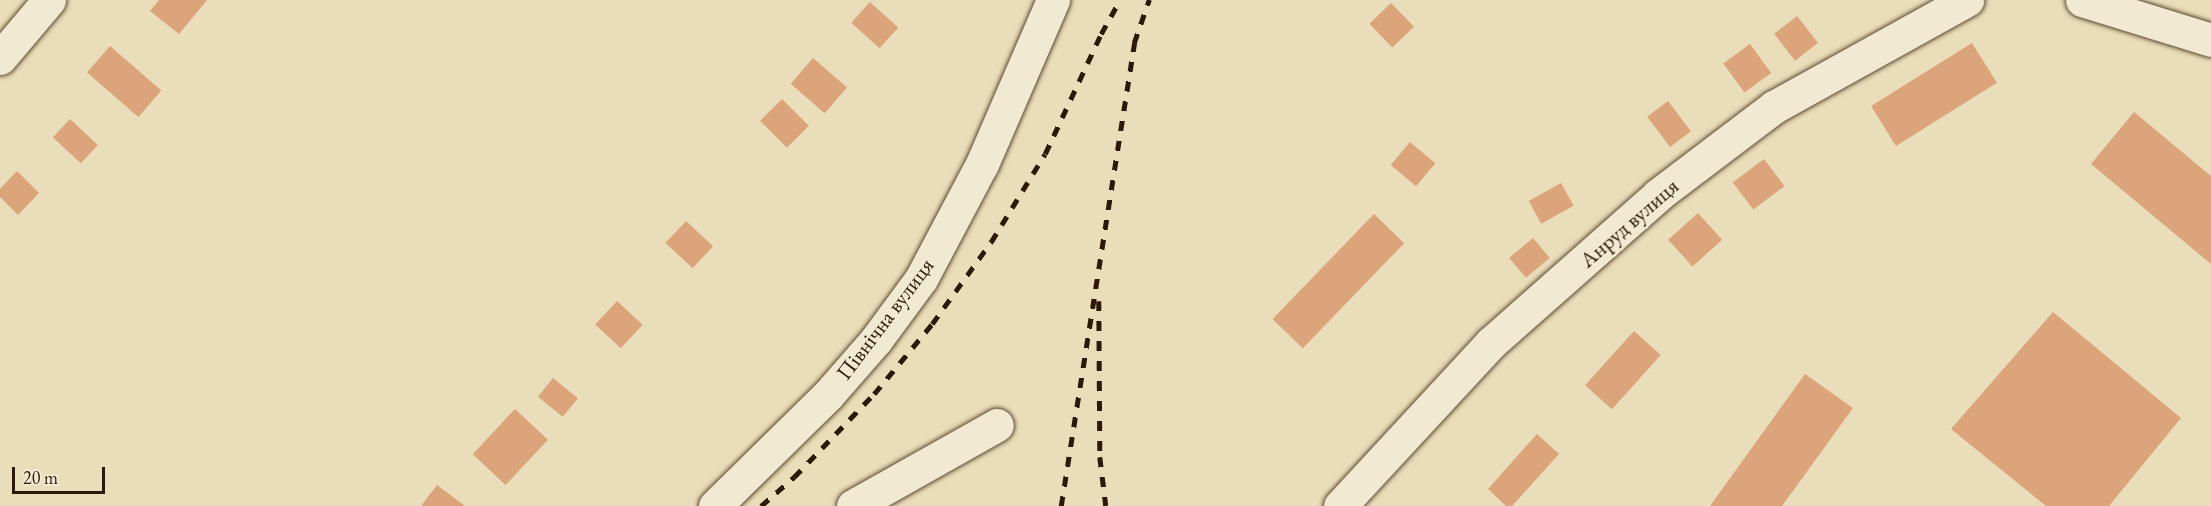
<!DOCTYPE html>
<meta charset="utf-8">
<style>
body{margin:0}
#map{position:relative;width:2211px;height:506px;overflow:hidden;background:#eaddb9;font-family:"EB Garamond",serif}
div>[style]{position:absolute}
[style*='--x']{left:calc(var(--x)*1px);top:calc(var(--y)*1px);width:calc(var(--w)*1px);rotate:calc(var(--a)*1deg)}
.building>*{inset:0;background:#dba47b;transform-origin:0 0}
.roads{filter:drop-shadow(0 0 2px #5c4a32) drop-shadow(0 0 2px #5c4a32)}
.street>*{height:33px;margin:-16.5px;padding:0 16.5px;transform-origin:16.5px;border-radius:16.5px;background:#f1e9d2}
.rail>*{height:4.5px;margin-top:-2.25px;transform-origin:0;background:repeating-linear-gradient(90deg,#2c1905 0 10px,transparent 0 20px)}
span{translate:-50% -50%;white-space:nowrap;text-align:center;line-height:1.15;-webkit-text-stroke:5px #f1e9d2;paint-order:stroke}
.street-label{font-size:22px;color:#2c1905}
.scale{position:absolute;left:12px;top:467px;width:93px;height:27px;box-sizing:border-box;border:3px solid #2c1905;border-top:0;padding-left:8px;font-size:18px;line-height:21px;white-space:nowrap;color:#2c1905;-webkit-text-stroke:4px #f1e9d2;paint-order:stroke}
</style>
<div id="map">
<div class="building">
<i style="clip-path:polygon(159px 0,207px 0,179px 34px,150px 11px)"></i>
<i style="left:870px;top:2px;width:38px;height:28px;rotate:42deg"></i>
<i style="left:1391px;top:3px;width:33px;height:30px;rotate:46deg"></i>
<i style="left:1797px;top:16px;width:34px;height:29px;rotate:52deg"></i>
<i style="left:1972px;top:43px;width:47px;height:119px;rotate:58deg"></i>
<i style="left:1750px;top:44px;width:36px;height:33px;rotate:54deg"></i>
<i style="left:110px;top:46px;width:68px;height:35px;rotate:41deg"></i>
<i style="left:813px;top:58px;width:45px;height:34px;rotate:41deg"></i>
<i style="left:782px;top:99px;width:38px;height:31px;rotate:45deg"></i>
<i style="left:1668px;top:101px;width:38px;height:26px;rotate:53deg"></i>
<i style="clip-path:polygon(2134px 112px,2211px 176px,2211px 264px,2091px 164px)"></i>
<i style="left:70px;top:119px;width:38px;height:25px;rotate:43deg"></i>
<i style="left:1410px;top:142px;width:33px;height:30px;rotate:40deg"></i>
<i style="left:1764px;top:159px;width:34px;height:39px;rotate:53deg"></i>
<i style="clip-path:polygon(17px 171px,39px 193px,18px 215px,0 197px,0 189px)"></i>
<i style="left:1561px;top:183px;width:26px;height:37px;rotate:61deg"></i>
<i style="left:1698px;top:213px;width:36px;height:40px;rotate:48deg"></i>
<i style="left:1374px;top:214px;width:42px;height:146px;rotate:44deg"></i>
<i style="left:686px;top:221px;width:37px;height:30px;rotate:43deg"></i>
<i style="left:1533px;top:238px;width:26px;height:31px;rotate:50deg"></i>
<i style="left:617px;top:301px;width:35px;height:32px;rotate:43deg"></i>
<i style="clip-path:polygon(2053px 312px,2181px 418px,2109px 506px,2046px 506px,1951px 429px)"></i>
<i style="left:1634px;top:331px;width:36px;height:73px;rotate:42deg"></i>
<i style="clip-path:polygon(1805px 374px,1853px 408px,1782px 506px,1710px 506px)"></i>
<i style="left:553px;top:378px;width:32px;height:24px;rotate:39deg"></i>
<i style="left:515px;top:409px;width:45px;height:62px;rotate:43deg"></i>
<i style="clip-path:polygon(1537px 434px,1559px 454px,1512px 506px,1506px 506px,1488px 489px)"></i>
<i style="clip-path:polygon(437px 485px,465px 506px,421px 506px)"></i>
</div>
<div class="roads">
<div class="street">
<i style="--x:2082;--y:0;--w:135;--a:17.2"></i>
<i style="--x:0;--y:58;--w:76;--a:-49.8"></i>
<i style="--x:715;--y:506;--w:158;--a:-44.5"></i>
<i style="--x:828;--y:395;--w:73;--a:-48.9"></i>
<i style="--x:876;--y:340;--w:76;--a:-53.6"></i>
<i style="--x:921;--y:279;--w:130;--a:-62.1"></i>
<i style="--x:982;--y:164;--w:179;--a:-66.6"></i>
<i style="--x:853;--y:506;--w:165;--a:-29.4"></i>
<i style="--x:1340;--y:506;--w:222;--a:-47.2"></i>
<i style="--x:1491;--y:343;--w:223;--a:-41.5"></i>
<i style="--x:1658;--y:195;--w:146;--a:-37.2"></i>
<i style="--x:1774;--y:107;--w:221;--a:-29"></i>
</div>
</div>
<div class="rail">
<i style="--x:1099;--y:301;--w:156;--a:89.6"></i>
<i style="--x:1100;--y:457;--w:49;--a:83"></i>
<i style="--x:761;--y:506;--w:44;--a:-41.3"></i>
<i style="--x:794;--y:477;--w:115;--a:-46.1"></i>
<i style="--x:874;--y:394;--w:91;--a:-50.4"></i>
<i style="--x:932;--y:324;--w:101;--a:-54.3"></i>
<i style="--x:991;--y:242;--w:103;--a:-58.5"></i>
<i style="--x:1045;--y:154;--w:132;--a:-65"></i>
<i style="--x:1101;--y:34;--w:39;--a:-61"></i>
<i style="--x:1061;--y:506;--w:469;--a:-81"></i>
<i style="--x:1134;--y:43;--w:46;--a:-70.8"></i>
</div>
<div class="street-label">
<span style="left:1629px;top:223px;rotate:-41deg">Анруд вулиця</span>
<span style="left:885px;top:319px;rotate:-53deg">Північна вулиця</span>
</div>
<div class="scale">20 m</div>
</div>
